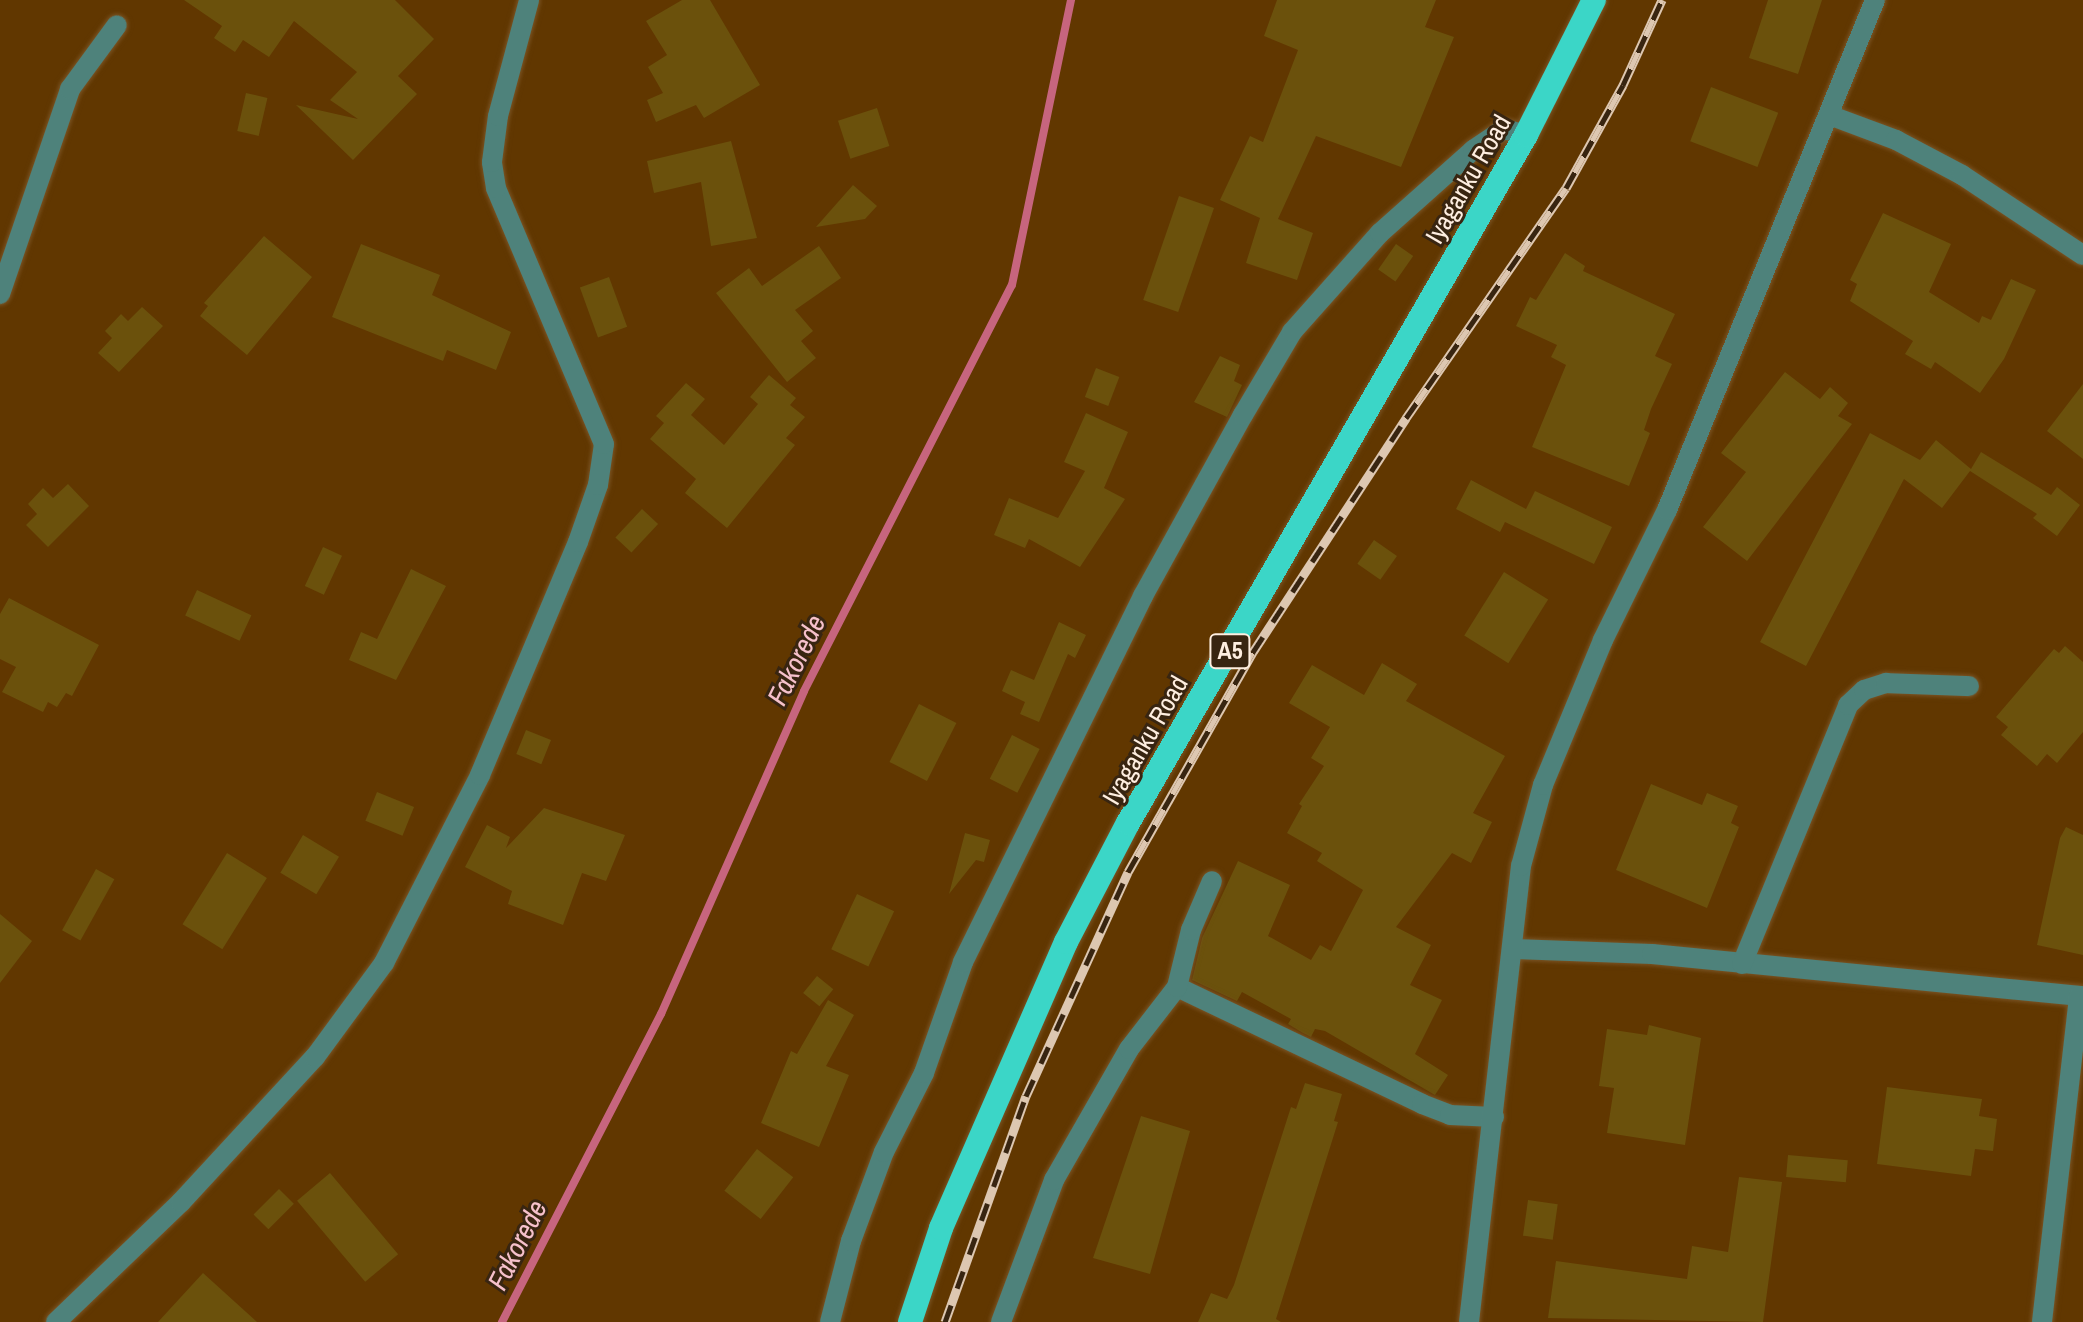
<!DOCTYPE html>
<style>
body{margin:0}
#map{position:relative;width:2083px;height:1322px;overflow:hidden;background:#613700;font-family:"Archivo Narrow",sans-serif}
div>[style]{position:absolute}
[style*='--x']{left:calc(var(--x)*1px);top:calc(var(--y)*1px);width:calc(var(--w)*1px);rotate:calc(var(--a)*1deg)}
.stream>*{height:8px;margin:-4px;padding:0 4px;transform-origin:4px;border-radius:4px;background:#c7657e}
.building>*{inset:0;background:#6b510c;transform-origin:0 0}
.roads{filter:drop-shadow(0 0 2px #7a5424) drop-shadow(0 0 2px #7a5424)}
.street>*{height:20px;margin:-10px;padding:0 10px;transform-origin:10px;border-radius:10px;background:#4e827b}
.highway>*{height:24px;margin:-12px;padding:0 12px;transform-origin:12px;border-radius:12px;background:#3bd6c7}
.rail>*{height:9px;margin-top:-4.5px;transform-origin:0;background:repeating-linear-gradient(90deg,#382511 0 18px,#ddc7b1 0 36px);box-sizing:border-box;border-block:2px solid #ddc7b1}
span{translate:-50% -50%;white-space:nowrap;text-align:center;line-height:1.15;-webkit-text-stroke:6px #382511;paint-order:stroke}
.shield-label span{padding:2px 6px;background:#382511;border:2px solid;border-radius:6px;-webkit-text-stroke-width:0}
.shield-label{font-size:24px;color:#feeee0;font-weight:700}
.street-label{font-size:26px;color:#feeee0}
.water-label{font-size:28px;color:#f6c1cb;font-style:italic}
</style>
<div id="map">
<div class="stream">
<i style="--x:502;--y:1322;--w:347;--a:-62.7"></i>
<i style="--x:661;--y:1014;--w:353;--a:-66.1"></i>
<i style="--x:804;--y:691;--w:456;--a:-62.9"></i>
<i style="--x:1012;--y:285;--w:291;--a:-78.3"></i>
</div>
<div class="building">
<i style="clip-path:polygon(184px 0,395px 0,434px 39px,398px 76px,417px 94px,353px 160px,296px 105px,358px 119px,330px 100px,357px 72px,294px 21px,269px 57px,243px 40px,235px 52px,214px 38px,222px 26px)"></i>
<i style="clip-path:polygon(682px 0,710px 0,760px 85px,704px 118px,696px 105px,656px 122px,647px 100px,663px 93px,648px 67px,667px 55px,646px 21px)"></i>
<i style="clip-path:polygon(1277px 0,1436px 0,1425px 27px,1454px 37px,1401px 167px,1316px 136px,1278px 219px,1313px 233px,1297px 280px,1246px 263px,1260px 218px,1220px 200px,1250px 136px,1263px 142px,1298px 50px,1264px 36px)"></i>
<i style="clip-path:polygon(1768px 0,1822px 0,1798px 74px,1749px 58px)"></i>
<i style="left:1711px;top:87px;width:72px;height:58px;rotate:21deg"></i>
<i style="left:246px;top:93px;width:22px;height:39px;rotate:13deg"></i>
<i style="left:877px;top:108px;width:40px;height:41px;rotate:72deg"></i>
<i style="clip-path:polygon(731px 141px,757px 238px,711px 246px,701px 182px,654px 193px,647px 161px)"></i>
<i style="clip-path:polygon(853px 185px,877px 206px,865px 219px,816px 227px)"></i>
<i style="left:1179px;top:196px;width:37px;height:110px;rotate:19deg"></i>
<i style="clip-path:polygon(1883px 213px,1951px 244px,1929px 292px,1979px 323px,1982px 316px,1991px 320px,2011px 279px,2036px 290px,2004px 359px,1980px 393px,1935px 362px,1931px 369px,1905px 354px,1913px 341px,1850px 301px,1857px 284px,1850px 280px)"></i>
<i style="clip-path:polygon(264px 236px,312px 277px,247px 355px,200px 316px,208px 306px,204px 303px)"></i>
<i style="clip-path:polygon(361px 244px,440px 275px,432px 295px,511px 332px,496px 370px,447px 350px,443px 361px,332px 317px)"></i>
<i style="left:1396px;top:244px;width:21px;height:31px;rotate:35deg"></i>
<i style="clip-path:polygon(819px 246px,841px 278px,795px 310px,813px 331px,801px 341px,816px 358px,787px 382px,716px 293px,749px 268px,762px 286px)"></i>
<i style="clip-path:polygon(1565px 253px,1585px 266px,1583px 271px,1675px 314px,1655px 356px,1672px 364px,1651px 409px,1644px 430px,1650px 433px,1629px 486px,1532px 447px,1566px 365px,1551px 357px,1557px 345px,1516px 326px,1530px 297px,1536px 300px)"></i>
<i style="left:609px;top:277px;width:53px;height:31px;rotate:70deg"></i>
<i style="clip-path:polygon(142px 307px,163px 326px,119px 372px,98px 353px,112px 338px,105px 331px,121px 314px,128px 321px)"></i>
<i style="clip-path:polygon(1220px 356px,1240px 365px,1234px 381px,1242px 385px,1227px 417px,1194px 402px)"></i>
<i style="left:1096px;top:368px;width:25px;height:31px;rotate:21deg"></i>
<i style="clip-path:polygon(1785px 372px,1820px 399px,1830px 387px,1848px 403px,1838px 416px,1852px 424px,1747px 561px,1703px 527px,1746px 472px,1721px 453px)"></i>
<i style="clip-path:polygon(769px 375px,796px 398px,790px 405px,805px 417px,786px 438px,795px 445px,727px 528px,685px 493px,696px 479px,650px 439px,664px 423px,656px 416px,686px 383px,705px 399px,691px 415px,724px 445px,758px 404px,750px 397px)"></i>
<i style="clip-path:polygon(2083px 384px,2083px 459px,2047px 431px)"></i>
<i style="clip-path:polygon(1086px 413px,1128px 432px,1104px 488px,1125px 499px,1080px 567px,1029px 539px,1025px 548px,994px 535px,1009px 498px,1058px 518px,1085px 471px,1064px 462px)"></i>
<i style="clip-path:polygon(1870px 433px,1920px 460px,1936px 440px,1971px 469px,1981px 452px,2051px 495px,2057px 487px,2080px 505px,2057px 536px,2033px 518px,2037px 514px,1970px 471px,1942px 508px,1904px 479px,1806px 666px,1760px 642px)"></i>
<i style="clip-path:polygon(1471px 480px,1526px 509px,1535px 491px,1612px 527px,1594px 564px,1505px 522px,1500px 532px,1456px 509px)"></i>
<i style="clip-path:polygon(68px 484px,89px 506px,48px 547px,26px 525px,37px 514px,28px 504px,43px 488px,53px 498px)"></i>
<i style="left:642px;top:509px;width:22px;height:39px;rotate:43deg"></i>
<i style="left:1374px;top:540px;width:28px;height:29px;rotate:35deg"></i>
<i style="left:323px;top:547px;width:21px;height:43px;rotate:25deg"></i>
<i style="clip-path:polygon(411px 569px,446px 586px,396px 680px,349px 660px,361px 632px,377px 639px)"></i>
<i style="left:1504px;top:572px;width:52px;height:75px;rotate:32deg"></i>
<i style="left:197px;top:590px;width:60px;height:28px;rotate:25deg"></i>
<i style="clip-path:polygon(9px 598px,99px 645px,72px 696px,66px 693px,57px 707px,48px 702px,43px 712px,2px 692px,16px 667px,0 659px,0 614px)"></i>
<i style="clip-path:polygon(1059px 622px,1086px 635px,1075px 658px,1068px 654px,1039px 722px,1020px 714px,1025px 702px,1002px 691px,1011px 670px,1034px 680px)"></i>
<i style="clip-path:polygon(2065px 646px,2083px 662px,2083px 732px,2057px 763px,2047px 754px,2037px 766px,2001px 735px,2008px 727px,1996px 717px,2054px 649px,2059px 653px)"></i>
<i style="clip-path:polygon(1382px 663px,1417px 684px,1406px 701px,1505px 756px,1473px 813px,1492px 822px,1471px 863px,1452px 853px,1396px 927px,1431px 945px,1410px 985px,1442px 1000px,1415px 1054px,1448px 1075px,1435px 1095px,1325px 1031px,1315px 1029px,1311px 1037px,1303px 1033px,1288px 1024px,1291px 1019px,1242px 992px,1237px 1001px,1192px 980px,1202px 938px,1238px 861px,1290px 885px,1268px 936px,1311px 960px,1320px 945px,1331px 951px,1363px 890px,1317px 861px,1322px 853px,1287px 833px,1302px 806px,1299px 804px,1324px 766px,1311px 758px,1330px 727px,1289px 703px,1312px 665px,1364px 695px)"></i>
<i style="left:919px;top:704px;width:42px;height:65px;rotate:27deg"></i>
<i style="left:526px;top:730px;width:27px;height:26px;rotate:22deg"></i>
<i style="left:1012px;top:735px;width:31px;height:49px;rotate:27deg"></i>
<i style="clip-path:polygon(1651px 784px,1702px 805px,1707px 793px,1738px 806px,1731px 823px,1739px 827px,1707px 908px,1616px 870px)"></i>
<i style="left:377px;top:792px;width:40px;height:31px;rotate:22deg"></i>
<i style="clip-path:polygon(544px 808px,625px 835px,606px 881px,582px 873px,563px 925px,508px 904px,512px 891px,465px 867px,487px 825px,510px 837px,506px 848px)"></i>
<i style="clip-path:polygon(2066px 827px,2083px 835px,2083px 955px,2037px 945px,2060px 838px)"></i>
<i style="clip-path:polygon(965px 833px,990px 840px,984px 862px,976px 860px,949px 894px)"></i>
<i style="left:303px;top:835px;width:42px;height:44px;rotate:31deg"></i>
<i style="left:227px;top:853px;width:47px;height:84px;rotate:32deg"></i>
<i style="left:96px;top:869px;width:21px;height:70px;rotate:29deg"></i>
<i style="left:857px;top:894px;width:41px;height:61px;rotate:25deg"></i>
<i style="clip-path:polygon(0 914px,32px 941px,0 983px)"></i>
<i style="left:817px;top:976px;width:21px;height:22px;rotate:39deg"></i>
<i style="clip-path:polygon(828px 1000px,854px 1015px,826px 1066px,849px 1075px,819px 1147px,761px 1123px,791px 1051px,797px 1054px)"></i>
<i style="clip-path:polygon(1649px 1025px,1701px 1038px,1685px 1145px,1607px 1133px,1614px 1088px,1599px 1086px,1607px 1029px,1647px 1035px)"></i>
<i style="clip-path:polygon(1305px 1083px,1342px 1094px,1334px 1121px,1338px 1122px,1276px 1319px,1281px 1322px,1198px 1322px,1211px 1293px,1227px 1299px,1234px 1285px,1291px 1107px,1296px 1109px)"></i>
<i style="clip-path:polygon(1887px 1087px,1982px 1099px,1979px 1116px,1997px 1119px,1993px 1151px,1975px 1149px,1971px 1176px,1877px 1164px)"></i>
<i style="clip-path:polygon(1141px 1116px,1190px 1131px,1150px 1274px,1093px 1258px)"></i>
<i style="left:757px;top:1149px;width:46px;height:53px;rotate:38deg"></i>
<i style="left:1788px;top:1155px;width:60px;height:22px;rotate:5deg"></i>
<i style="left:330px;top:1173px;width:106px;height:43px;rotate:50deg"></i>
<i style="clip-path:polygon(1739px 1177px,1782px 1182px,1763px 1322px,1548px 1318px,1556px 1261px,1687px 1279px,1692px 1246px,1728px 1252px)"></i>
<i style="left:279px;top:1189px;width:21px;height:36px;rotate:45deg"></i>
<i style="left:1528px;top:1200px;width:30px;height:36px;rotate:8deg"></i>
<i style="clip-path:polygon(203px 1273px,257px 1322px,158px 1322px)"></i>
</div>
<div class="roads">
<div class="street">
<i style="--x:1829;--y:115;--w:72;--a:20.5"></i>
<i style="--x:1896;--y:140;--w:75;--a:27.9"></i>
<i style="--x:1962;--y:175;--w:145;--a:33.5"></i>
<i style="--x:0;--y:294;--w:217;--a:-71.1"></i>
<i style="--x:70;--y:89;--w:79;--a:-53.7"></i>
<i style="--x:1514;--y:949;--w:138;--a:2.1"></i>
<i style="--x:1652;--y:954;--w:433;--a:5.6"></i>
<i style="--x:1742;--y:964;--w:280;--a:-67.7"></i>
<i style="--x:1848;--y:705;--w:22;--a:-43"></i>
<i style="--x:1864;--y:690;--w:23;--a:-18"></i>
<i style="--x:1886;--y:683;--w:83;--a:2.1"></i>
<i style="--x:1177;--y:987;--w:272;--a:25.5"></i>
<i style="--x:1422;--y:1104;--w:30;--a:21"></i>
<i style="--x:1450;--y:1115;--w:44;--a:2.6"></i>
<i style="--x:56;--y:1322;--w:173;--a:-43.8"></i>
<i style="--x:181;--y:1202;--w:197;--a:-47.3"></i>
<i style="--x:315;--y:1057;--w:117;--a:-53.7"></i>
<i style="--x:384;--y:963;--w:211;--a:-62.9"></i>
<i style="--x:480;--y:775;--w:253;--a:-67.2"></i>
<i style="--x:578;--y:542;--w:60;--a:-70.7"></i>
<i style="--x:598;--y:485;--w:41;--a:-81.7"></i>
<i style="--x:604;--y:444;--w:278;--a:-112.9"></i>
<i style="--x:496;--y:188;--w:26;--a:-99"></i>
<i style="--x:492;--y:162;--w:46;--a:-82.6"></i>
<i style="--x:498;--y:116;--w:120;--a:-75"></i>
<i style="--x:830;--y:1322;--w:84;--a:-75.5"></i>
<i style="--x:851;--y:1241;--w:95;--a:-69.7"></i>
<i style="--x:884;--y:1152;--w:89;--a:-63.1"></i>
<i style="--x:924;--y:1073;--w:118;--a:-70.6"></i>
<i style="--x:963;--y:962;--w:408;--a:-63.8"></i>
<i style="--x:1143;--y:596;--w:207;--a:-61.1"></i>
<i style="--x:1243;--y:415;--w:96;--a:-59.4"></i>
<i style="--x:1292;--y:332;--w:132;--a:-48.4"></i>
<i style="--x:1380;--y:233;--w:125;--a:-41.7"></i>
<i style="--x:1473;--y:150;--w:37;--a:-34"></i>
<i style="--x:1504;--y:129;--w:23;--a:15"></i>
<i style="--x:1001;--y:1322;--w:152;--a:-69.5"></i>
<i style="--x:1054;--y:1180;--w:151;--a:-60.2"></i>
<i style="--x:1129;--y:1049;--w:78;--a:-52.3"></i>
<i style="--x:1177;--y:987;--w:59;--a:-76.2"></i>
<i style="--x:1191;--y:930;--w:53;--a:-66.8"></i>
<i style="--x:1469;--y:1322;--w:459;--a:-83.5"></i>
<i style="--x:1521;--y:866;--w:84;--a:-74.8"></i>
<i style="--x:1543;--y:785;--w:157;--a:-67.5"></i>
<i style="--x:1603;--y:640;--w:145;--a:-63.8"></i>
<i style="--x:1667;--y:510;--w:551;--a:-67.81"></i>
<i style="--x:2042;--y:1322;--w:328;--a:-83.5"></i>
</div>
<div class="highway">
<i style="--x:910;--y:1322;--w:99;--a:-71.7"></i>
<i style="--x:941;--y:1228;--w:312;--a:-66.4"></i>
<i style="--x:1066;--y:942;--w:134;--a:-62.5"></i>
<i style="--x:1128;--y:823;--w:795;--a:-59.95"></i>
<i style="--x:1526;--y:135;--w:151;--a:-63.3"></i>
</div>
</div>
<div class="rail">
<i style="--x:945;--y:1322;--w:240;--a:-70.3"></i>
<i style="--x:1026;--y:1096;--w:246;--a:-65.5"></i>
<i style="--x:1128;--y:872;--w:253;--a:-60.4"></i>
<i style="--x:1253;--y:652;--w:280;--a:-56.8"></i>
<i style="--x:1406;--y:418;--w:280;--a:-55.2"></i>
<i style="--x:1566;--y:188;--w:118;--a:-61"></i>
<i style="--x:1623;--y:85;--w:94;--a:-65.4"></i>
</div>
<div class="shield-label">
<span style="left:1230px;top:651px">A5</span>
</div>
<div class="street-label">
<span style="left:1468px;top:179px;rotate:-60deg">Iyaganku Road</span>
<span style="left:1145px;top:740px;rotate:-60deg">Iyaganku Road</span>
</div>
<div class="water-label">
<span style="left:796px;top:660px;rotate:-64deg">Fakorede</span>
<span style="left:517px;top:1245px;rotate:-63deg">Fakorede</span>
</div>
</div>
